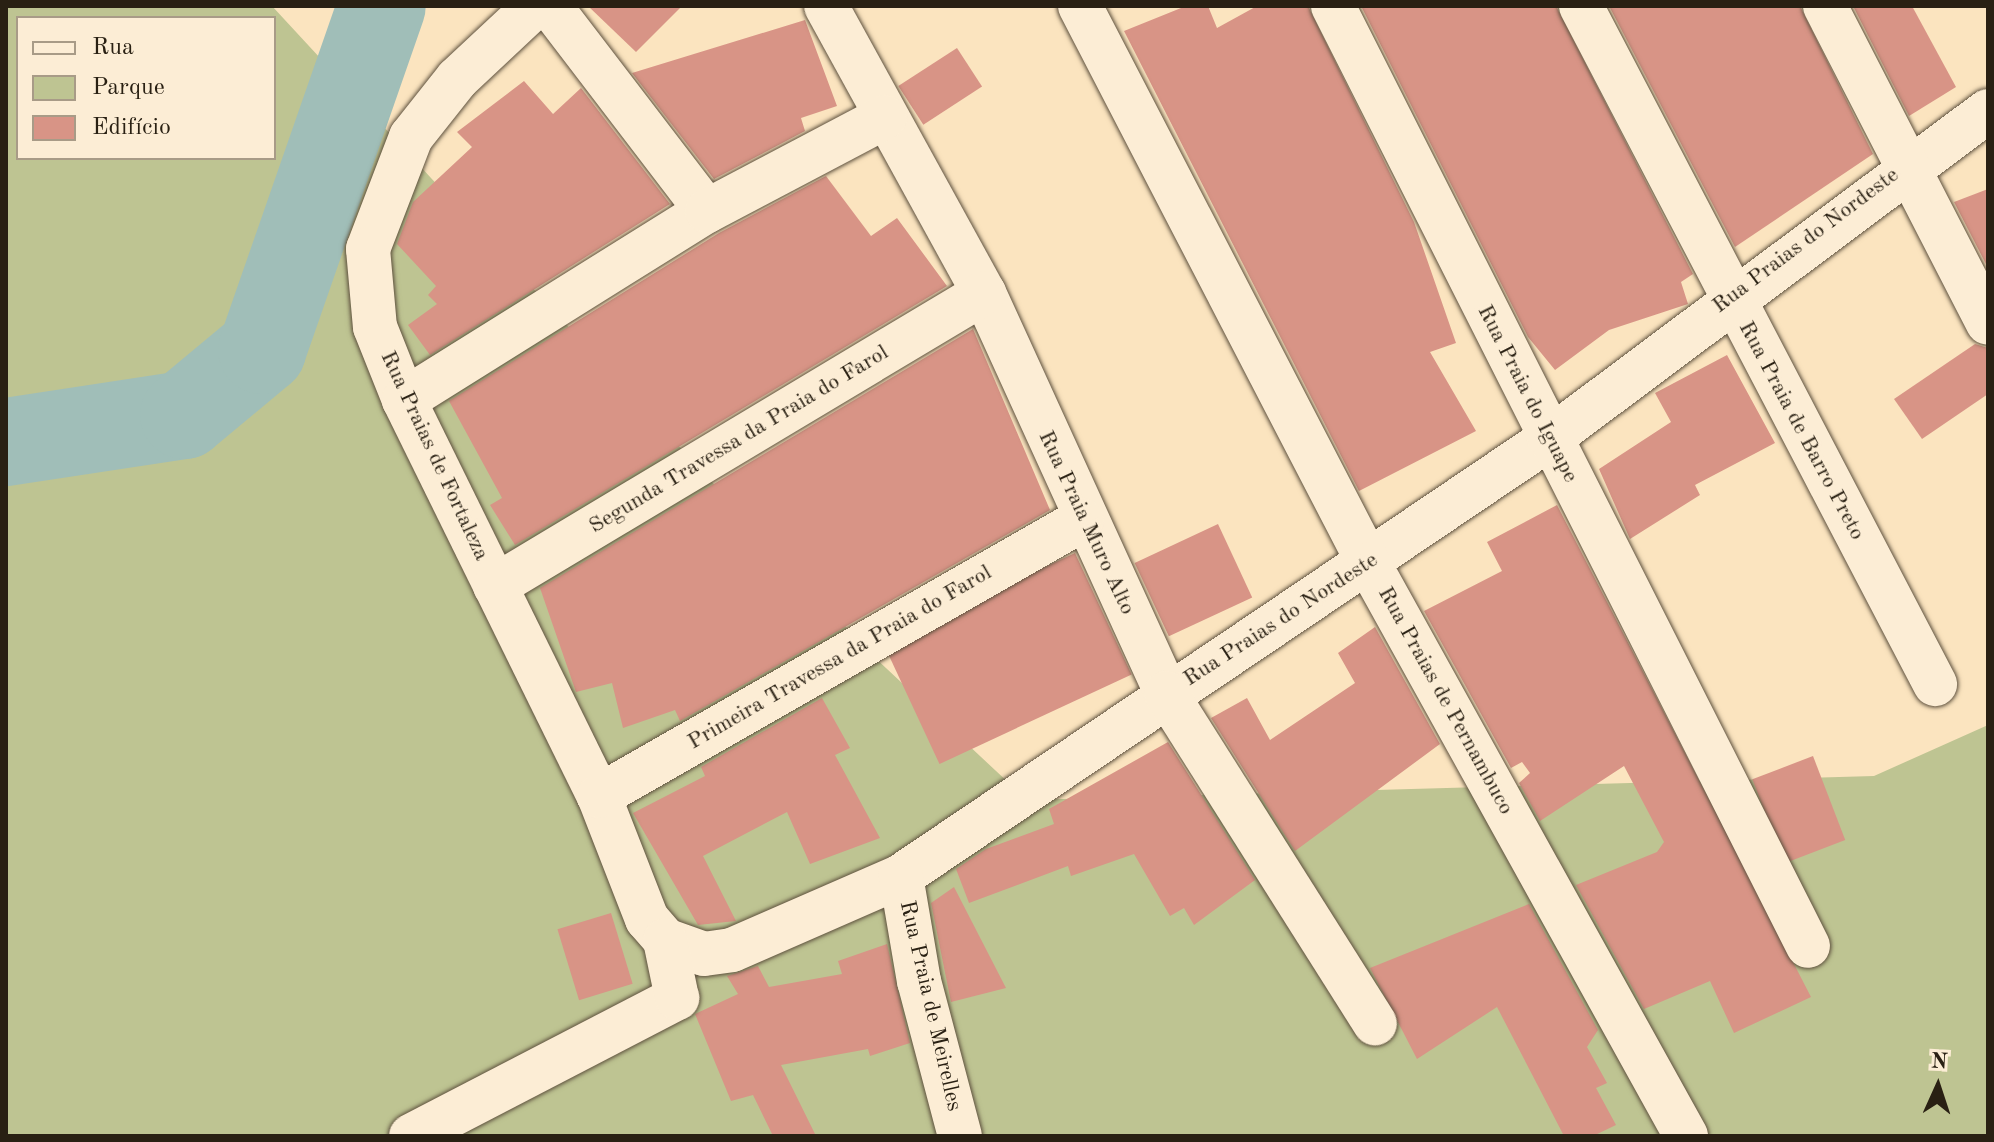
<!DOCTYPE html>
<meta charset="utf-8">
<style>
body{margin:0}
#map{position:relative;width:1994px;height:1142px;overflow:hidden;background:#fbe4bf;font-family:"Old Standard TT",serif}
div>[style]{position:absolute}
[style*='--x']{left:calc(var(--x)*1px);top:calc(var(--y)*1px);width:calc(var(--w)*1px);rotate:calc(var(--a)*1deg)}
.green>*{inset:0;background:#bec492}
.river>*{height:88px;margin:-44px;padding:0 44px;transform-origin:44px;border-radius:44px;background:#a0beb8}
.building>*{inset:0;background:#d89486;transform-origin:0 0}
.roads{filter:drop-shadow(0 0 2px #5e513e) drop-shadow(0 0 2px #5e513e)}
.street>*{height:44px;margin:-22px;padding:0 22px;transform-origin:22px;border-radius:22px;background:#fcedd5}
span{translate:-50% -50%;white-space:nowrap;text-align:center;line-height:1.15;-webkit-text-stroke:6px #fcedd5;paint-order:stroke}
.street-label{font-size:22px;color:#292013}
.frame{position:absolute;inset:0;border:8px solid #292013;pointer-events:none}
.legend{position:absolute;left:16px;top:16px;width:260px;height:144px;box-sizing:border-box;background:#fcedd5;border:2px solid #a89b87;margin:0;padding:10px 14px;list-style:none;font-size:24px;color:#292013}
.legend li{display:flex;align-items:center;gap:16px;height:40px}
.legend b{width:40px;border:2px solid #a89b87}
.north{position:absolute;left:1898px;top:1046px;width:80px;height:80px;-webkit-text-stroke:6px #fcedd5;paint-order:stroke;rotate:3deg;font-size:22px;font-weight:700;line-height:32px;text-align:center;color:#292013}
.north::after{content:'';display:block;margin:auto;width:28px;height:36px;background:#292013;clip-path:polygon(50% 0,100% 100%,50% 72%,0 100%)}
</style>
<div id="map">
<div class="green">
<i style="clip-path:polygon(evenodd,6px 6px,272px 6px,871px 654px,1027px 800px,1874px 776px,1988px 725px,1988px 1136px,6px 1136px,6px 6px,18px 18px,274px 18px,274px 158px,18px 158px,18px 18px)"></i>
</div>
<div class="river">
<i style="--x:6;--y:442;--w:180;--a:-8.6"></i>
<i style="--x:184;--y:415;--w:102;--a:-39.8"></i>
<i style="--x:262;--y:350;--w:364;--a:-70.8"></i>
</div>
<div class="building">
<i style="clip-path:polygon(588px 6px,682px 6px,636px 52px)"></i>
<i style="clip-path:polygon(1186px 6px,1208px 6px,1217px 28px,1257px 6px,1308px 6px,1414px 222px,1456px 343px,1430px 352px,1476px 431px,1359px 491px,1124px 31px)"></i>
<i style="clip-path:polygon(1361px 6px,1556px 6px,1693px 274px,1681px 282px,1688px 304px,1609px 330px,1555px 370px,1528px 337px)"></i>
<i style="clip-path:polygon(1609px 6px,1800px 6px,1873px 154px,1735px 247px)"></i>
<i style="clip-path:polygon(1853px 6px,1912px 6px,1956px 87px,1909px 116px)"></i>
<i style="clip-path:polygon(805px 20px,837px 106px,801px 118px,805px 131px,714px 179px,632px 73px)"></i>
<i style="left:957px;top:48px;width:46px;height:70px;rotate:57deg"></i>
<i style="clip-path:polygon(524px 81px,553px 114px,581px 88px,670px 204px,430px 355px,408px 325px,437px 304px,428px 295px,436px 286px,397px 244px,413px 202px,472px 147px,457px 132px)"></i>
<i style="clip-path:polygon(826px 176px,871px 236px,897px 218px,947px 286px,515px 545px,490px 505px,502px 498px,449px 401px,719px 233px)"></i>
<i style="clip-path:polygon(1988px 189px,1988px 268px,1954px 202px)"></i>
<i style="clip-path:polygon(973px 329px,1050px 510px,680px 721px,675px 710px,623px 728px,612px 683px,576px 692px,540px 588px)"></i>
<i style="clip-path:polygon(1975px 344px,1988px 348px,1988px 394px,1922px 439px,1894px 399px)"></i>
<i style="clip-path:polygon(1727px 355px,1775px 443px,1695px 485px,1700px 495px,1630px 539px,1599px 469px,1671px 422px,1655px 393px)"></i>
<i style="clip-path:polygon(1557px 505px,1811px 997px,1734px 1033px,1710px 981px,1644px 1009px,1576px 885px,1657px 852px,1664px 842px,1624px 766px,1540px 821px,1519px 783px,1530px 773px,1522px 762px,1511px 768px,1424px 611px,1502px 571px,1487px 542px)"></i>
<i style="left:1218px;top:524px;width:81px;height:92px;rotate:65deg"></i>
<i style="left:1075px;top:553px;width:134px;height:212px;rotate:65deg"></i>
<i style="clip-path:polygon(1375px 627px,1440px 744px,1295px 851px,1211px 718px,1247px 698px,1270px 740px,1355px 683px,1338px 653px)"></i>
<i style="clip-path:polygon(822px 698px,850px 748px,835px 755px,880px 838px,810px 864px,787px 812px,703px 856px,736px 921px,698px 925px,633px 813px,705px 776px,701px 767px)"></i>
<i style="clip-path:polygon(1168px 742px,1255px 880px,1194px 925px,1184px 908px,1170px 916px,1134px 854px,1071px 876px,1068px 866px,969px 903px,956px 869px,986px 849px,1054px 824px,1049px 809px)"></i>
<i style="left:1813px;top:756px;width:90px;height:65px;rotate:69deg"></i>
<i style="clip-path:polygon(954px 887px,1006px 988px,951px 1002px,931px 903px)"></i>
<i style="clip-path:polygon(1529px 904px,1598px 1030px,1587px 1047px,1607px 1083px,1596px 1088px,1616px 1125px,1593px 1136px,1564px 1136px,1497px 1007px,1417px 1059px,1370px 968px)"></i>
<i style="left:611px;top:913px;width:74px;height:56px;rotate:73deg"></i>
<i style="clip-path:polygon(887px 944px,910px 1043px,870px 1056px,868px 1049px,781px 1065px,816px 1136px,773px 1136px,753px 1095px,731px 1101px,695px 1014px,738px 994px,727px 976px,758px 966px,769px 987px,842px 974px,838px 961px)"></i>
</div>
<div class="roads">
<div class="street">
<i style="--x:535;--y:6;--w:107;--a:136.9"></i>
<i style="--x:457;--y:79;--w:74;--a:128.4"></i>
<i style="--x:411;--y:137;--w:120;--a:111"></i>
<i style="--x:368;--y:249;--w:78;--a:84.9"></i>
<i style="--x:375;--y:327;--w:79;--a:68.3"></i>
<i style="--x:404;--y:400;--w:441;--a:63.8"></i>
<i style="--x:599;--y:796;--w:132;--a:68.7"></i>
<i style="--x:647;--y:919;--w:28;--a:49"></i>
<i style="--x:665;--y:940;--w:41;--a:19.7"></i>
<i style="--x:704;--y:954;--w:28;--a:-8"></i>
<i style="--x:732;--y:950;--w:184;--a:-23.6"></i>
<i style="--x:901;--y:876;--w:782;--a:-34"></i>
<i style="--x:1549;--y:439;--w:548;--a:-36.77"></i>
<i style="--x:550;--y:6;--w:258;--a:52.6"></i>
<i style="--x:826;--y:6;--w:328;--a:61.2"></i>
<i style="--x:984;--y:293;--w:439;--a:65.5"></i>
<i style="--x:1166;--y:693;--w:391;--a:57.7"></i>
<i style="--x:1080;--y:6;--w:628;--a:62.62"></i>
<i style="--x:1369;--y:564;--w:654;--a:61"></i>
<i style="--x:1333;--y:6;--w:1053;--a:63.19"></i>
<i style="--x:1581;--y:6;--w:765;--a:62.43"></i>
<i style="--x:1825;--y:6;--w:356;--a:62.8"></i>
<i style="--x:404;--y:400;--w:357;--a:-32"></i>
<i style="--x:707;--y:211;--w:201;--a:-27.8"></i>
<i style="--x:495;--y:586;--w:570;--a:-30.93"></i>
<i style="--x:599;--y:796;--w:556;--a:-29.74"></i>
<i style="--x:901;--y:876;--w:107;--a:80.3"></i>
<i style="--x:919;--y:981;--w:160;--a:75.2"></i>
<i style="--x:411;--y:1136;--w:300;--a:-27.4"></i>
<i style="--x:677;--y:998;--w:59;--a:-101.7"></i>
</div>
</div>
<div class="street-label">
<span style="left:1806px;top:241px;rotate:-37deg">Rua Praias do Nordeste</span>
<span style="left:1527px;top:394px;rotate:63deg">Rua Praia do Iguape</span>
<span style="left:1801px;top:431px;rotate:62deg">Rua Praia de Barro Preto</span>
<span style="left:739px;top:440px;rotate:-31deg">Segunda Travessa da Praia do Farol</span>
<span style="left:434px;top:456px;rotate:65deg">Rua Praias de Fortaleza</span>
<span style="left:1086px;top:523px;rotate:65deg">Rua Praia Muro Alto</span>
<span style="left:1281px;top:620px;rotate:-33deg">Rua Praias do Nordeste</span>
<span style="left:840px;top:658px;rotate:-30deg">Primeira Travessa da Praia do Farol</span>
<span style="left:1445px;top:701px;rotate:61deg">Rua Praias de Pernambuco</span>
<span style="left:930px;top:1006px;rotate:77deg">Rua Praia de Meirelles</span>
</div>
<div class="frame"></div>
<ul class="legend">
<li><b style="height:10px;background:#fcedd5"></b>Rua</li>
<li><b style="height:22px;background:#bec492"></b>Parque</li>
<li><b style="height:22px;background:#d89486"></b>Edifício</li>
</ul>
<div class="north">N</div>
</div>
